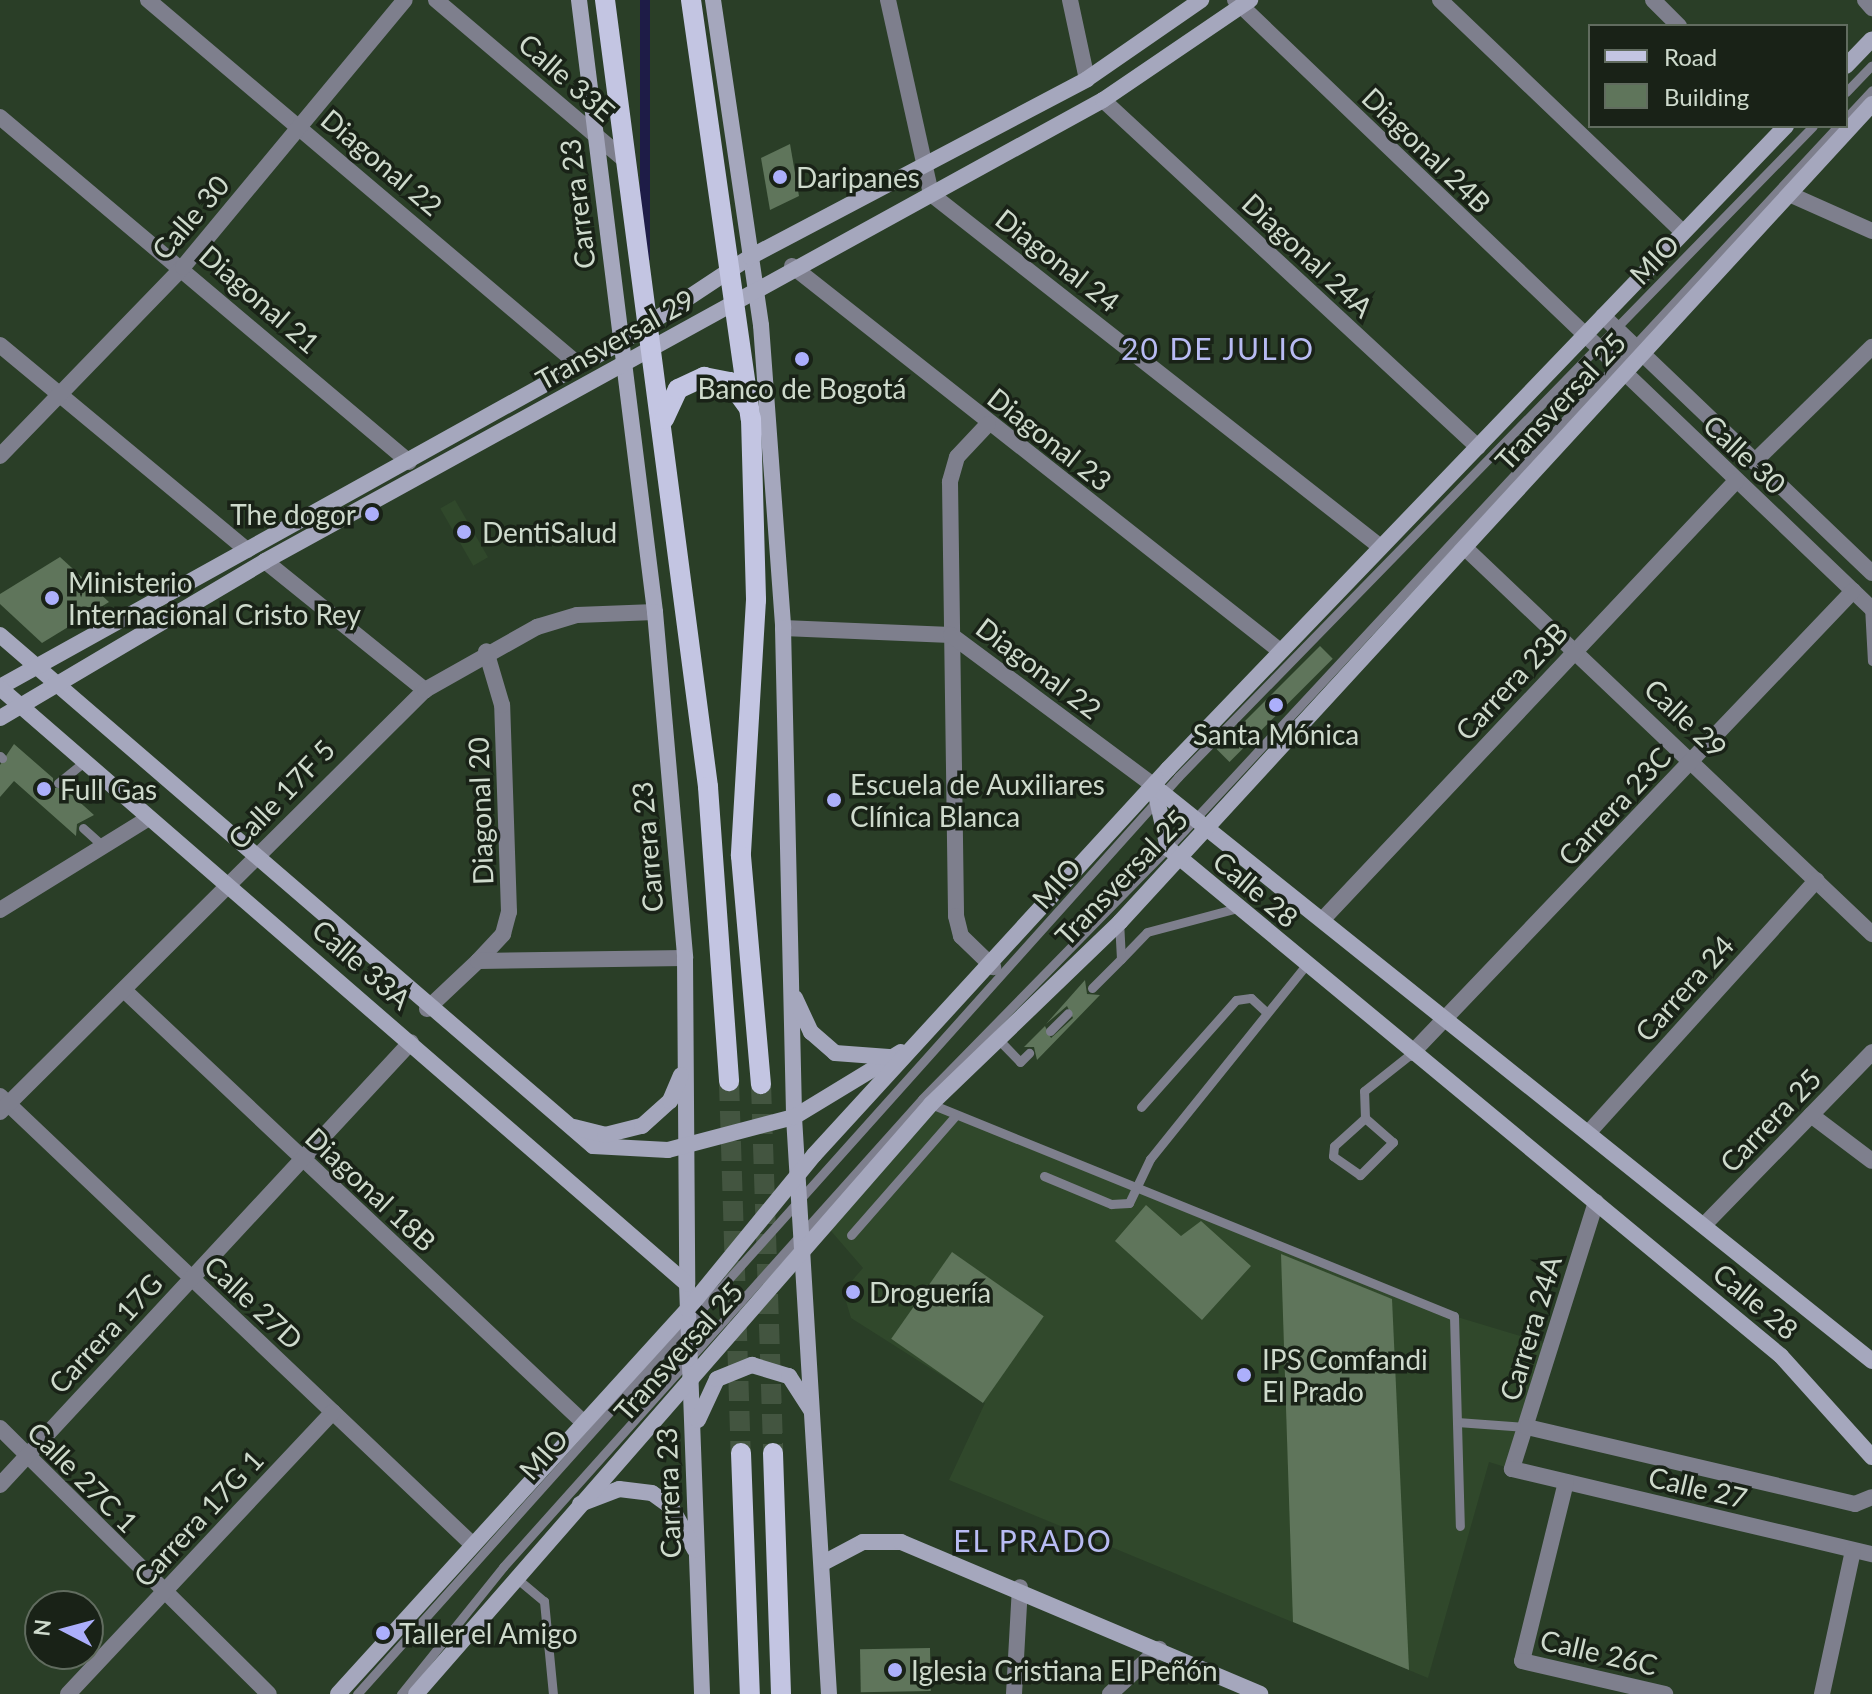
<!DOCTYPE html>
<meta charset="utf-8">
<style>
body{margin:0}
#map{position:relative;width:1872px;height:1694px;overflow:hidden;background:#2a3e27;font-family:Lato,sans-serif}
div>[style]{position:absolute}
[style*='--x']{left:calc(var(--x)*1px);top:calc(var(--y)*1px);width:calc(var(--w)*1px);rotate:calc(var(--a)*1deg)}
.built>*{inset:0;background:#30482b;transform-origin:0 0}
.water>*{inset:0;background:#1e1c47;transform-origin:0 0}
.building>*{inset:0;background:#5f755b;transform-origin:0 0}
.primary-tunnel>*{height:20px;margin-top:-10px;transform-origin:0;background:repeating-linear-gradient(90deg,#435540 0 20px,transparent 0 30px)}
.lane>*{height:9px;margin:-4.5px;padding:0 4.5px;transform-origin:4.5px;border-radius:4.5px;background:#7e7f8d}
.street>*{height:16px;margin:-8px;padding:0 8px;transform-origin:8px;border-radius:8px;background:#7e7f8d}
.secondary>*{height:16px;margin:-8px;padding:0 8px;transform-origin:8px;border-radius:8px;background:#a5a7bd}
.primary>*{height:20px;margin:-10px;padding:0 10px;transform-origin:10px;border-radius:10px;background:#c3c5e2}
.dots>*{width:22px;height:22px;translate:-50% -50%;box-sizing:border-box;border:4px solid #192217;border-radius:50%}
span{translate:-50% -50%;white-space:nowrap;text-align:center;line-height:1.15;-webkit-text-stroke:7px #192217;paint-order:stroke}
.street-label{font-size:28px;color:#cedacc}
.poi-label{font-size:28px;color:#cedacc}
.left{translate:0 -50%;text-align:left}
.right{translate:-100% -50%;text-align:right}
.neighbourhood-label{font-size:30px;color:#b8bbf3;letter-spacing:2px}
.legend{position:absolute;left:1588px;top:24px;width:260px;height:104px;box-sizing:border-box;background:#192217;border:2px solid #616c5f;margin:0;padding:10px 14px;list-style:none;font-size:24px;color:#cedacc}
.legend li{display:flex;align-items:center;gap:16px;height:40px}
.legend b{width:40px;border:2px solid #616c5f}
.north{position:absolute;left:24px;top:1590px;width:80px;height:80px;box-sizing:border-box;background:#192217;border:2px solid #616c5f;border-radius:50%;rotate:276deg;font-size:22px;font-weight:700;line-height:32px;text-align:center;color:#cedacc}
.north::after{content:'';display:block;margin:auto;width:28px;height:36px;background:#acaffb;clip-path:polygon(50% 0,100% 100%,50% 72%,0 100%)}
</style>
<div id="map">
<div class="built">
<i style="left:455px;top:500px;width:66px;height:17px;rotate:60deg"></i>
<i style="clip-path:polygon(931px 1104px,1454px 1316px,1553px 1346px,1512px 1469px,1489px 1462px,1428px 1678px,949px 1480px,985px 1403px,851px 1318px,843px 1291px,863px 1268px,825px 1224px)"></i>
</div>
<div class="water">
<i style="left:640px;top:0;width:10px;height:260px"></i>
</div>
<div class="building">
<i style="clip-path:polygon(790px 144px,799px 196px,770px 210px,761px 158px)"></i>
<i style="clip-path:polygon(60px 557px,109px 602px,42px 643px,0 604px,0 594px)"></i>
<i style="left:1320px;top:646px;width:18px;height:146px;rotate:45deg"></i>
<i style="clip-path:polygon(14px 744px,53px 778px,53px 788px,64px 788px,94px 815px,77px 824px,76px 836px,14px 781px,0 797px,0 765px)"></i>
<i style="clip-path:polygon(1085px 980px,1087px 994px,1100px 995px,1037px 1060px,1034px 1047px,1024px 1047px,1045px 1026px,1051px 1038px,1073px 1018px,1067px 1006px,1046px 1024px)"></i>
<i style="clip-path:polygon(1146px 1205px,1181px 1236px,1201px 1221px,1251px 1266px,1202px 1320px,1115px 1241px)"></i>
<i style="left:952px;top:1252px;width:112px;height:106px;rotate:35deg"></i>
<i style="clip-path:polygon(1281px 1254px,1392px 1299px,1409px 1670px,1293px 1622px)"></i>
<i style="left:930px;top:1648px;width:43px;height:70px;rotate:89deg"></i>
</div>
<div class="primary-tunnel">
<i style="--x:729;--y:1081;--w:372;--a:88.2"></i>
<i style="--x:761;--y:1084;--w:369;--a:88.1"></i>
</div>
<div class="lane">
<i style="--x:1846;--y:92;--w:37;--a:-46"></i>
<i style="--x:1846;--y:118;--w:38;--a:-47"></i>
<i style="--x:1869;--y:606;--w:55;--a:86.9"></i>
<i style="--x:0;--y:756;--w:3;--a:45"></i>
<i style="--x:58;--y:783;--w:33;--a:-39"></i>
<i style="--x:83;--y:828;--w:27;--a:42"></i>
<i style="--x:1121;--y:959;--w:37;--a:-46"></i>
<i style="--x:1147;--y:932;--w:93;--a:-14.9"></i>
<i style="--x:1092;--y:988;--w:41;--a:-45"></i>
<i style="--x:1121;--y:959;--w:36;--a:-93"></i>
<i style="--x:1050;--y:1031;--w:25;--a:-45"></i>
<i style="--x:997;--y:1038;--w:33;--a:46"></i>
<i style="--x:1020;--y:1062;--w:13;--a:-45"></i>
<i style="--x:931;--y:1104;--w:564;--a:22.07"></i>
<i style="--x:1454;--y:1316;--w:210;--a:88.4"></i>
<i style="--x:1141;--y:1107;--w:143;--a:-48.4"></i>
<i style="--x:1236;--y:1000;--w:15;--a:-8"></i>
<i style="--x:1251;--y:998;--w:21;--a:43"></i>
<i style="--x:1365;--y:1118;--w:37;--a:41"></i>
<i style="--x:1393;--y:1142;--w:47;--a:135"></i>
<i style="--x:1360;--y:1175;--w:33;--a:-145"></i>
<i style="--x:1333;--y:1156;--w:10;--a:-84"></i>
<i style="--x:1334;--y:1146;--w:42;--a:-42.1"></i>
<i style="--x:1365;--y:1118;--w:27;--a:-92"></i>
<i style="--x:1364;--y:1091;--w:61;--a:-38.4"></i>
<i style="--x:1044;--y:1176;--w:73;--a:22.7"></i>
<i style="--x:1111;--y:1204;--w:18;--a:-3"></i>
<i style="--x:1129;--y:1203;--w:49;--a:-64.5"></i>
<i style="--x:1150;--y:1159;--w:249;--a:-51.2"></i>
<i style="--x:851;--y:1235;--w:159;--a:-48.8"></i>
<i style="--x:1457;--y:1422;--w:69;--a:4.1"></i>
<i style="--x:515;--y:1577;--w:38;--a:40"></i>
<i style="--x:544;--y:1601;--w:93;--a:84.5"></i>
<i style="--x:357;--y:1694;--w:1231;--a:-48.16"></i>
<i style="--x:1178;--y:777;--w:909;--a:-45.71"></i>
<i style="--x:401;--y:1694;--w:163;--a:-51.2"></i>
<i style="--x:503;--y:1567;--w:628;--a:-48.16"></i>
<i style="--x:922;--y:1099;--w:351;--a:-45.6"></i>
<i style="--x:1168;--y:848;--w:985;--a:-47.14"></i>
</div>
<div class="street">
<i style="--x:148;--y:0;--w:566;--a:40.27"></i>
<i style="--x:436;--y:0;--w:250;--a:40.3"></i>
<i style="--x:888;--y:0;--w:199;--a:77.5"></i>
<i style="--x:931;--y:194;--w:568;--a:38.14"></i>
<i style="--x:1070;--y:0;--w:81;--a:77.9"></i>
<i style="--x:1235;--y:0;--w:881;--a:43.71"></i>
<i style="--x:1440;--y:0;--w:335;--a:43.7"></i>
<i style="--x:1653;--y:0;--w:37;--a:45"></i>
<i style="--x:1865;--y:0;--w:11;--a:49"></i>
<i style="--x:1103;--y:100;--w:511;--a:42.78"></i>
<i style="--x:0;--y:117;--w:535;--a:40.15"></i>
<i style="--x:1789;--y:194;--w:91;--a:24"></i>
<i style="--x:792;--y:266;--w:620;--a:38.26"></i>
<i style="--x:1603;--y:316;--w:372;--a:43.7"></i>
<i style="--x:0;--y:345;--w:321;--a:39.7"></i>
<i style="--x:988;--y:424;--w:45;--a:133.2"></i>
<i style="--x:957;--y:457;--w:26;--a:106"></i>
<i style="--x:950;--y:482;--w:434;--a:89.2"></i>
<i style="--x:956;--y:916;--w:21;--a:76"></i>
<i style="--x:961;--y:936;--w:45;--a:44.1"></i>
<i style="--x:0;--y:456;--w:263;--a:-45.9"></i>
<i style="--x:183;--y:267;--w:347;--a:-50.3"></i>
<i style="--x:1754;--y:462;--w:165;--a:-44.3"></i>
<i style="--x:1461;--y:544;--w:567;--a:43.5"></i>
<i style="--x:265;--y:561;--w:206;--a:38.9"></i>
<i style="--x:783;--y:628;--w:168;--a:2.4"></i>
<i style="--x:951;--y:635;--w:253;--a:36.6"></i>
<i style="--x:0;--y:910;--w:175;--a:-31.7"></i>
<i style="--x:1324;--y:918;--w:601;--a:-46.69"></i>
<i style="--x:478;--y:961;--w:37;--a:-47"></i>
<i style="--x:503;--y:934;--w:23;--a:-75"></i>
<i style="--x:509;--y:912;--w:207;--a:-91.9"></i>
<i style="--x:502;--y:705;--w:56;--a:-106.5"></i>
<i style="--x:125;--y:991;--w:630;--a:43.26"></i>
<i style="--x:427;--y:1009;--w:70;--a:-43.3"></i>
<i style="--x:478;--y:961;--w:207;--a:-0.8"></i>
<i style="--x:1412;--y:1053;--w:639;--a:-46.33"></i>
<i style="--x:0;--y:1096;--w:652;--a:43.51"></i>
<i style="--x:0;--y:1112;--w:599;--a:-44.8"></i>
<i style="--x:425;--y:690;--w:129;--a:-29.4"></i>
<i style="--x:537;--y:627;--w:42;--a:-16.7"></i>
<i style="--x:577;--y:615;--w:78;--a:-2.2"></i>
<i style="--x:1811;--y:1115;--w:76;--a:37"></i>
<i style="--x:1590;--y:1131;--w:338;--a:-47.9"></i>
<i style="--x:1596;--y:1202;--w:280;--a:107.5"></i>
<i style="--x:1512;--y:1469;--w:370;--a:13.3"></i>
<i style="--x:1705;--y:1224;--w:240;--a:-45.8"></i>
<i style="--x:1527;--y:1427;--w:337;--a:13.2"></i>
<i style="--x:1855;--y:1504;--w:18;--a:-22"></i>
<i style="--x:0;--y:1428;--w:378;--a:44.7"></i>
<i style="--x:1566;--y:1482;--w:184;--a:103.8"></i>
<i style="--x:1522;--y:1661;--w:147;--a:13"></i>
<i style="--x:0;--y:1485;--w:604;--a:-47.15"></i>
<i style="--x:68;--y:1694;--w:387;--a:-46.8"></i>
<i style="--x:1014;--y:1694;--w:107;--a:-86.8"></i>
<i style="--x:1110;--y:1694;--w:67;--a:-42.6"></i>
<i style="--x:1822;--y:1694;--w:146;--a:-77.8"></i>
</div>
<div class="secondary">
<i style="--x:579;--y:0;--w:617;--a:82.92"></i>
<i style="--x:655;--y:612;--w:347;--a:85"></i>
<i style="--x:685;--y:958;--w:326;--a:89.6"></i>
<i style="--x:687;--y:1284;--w:410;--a:87.9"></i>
<i style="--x:713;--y:0;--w:329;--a:81.6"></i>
<i style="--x:761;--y:325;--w:304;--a:85.8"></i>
<i style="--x:783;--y:628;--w:489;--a:88.7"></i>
<i style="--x:794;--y:1117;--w:578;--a:86.53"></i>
<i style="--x:1846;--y:66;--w:37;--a:-46"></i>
<i style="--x:0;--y:635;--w:783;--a:40.75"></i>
<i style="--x:593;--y:1146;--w:75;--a:3.1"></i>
<i style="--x:668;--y:1150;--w:130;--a:-14.7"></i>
<i style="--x:794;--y:1117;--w:125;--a:-31.3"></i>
<i style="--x:0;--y:687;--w:713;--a:-29.05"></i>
<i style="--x:623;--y:341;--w:152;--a:-33.5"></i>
<i style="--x:750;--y:257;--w:381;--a:-27.8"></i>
<i style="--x:1087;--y:79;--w:139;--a:-34.7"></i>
<i style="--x:0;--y:688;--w:909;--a:40.94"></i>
<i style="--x:0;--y:718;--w:308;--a:-30.6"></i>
<i style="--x:265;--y:561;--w:956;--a:-28.82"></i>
<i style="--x:1103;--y:100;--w:178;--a:-34.2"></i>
<i style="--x:1154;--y:786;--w:64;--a:77.3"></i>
<i style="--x:1168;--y:848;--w:796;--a:39.65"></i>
<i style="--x:1781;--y:1356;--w:136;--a:48"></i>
<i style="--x:1154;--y:786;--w:920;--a:38.69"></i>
<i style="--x:795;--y:998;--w:38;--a:65"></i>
<i style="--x:811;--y:1032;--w:32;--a:41"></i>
<i style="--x:835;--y:1053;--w:54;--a:4.2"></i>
<i style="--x:574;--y:1127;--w:32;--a:14"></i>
<i style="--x:605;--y:1135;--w:38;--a:-14"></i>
<i style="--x:642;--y:1126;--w:38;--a:-42"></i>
<i style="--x:670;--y:1101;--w:28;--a:-67"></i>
<i style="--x:698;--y:1420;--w:45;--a:-65.1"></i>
<i style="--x:717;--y:1379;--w:38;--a:-22"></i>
<i style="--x:752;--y:1365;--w:39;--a:17"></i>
<i style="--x:789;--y:1376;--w:40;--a:57.1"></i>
<i style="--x:580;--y:1504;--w:42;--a:-21"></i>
<i style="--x:619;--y:1489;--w:33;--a:7"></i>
<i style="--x:652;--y:1493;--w:24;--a:36"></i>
<i style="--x:671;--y:1507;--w:49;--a:60.8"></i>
<i style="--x:825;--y:1562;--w:43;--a:-27.8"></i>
<i style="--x:863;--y:1542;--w:38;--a:0"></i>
<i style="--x:901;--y:1542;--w:390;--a:22.9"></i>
<i style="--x:338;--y:1694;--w:520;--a:-47.73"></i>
<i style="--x:688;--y:1309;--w:199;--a:-50.7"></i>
<i style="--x:814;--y:1155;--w:524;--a:-47.48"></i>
<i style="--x:1168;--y:769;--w:892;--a:-46.14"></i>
<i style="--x:416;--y:1694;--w:783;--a:-48.88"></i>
<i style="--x:931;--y:1104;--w:262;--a:-43.9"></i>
<i style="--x:1120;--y:922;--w:1111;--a:-47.41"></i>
</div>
<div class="primary">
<i style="--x:605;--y:0;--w:794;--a:82.54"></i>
<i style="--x:708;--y:787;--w:295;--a:85.9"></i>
<i style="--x:691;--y:0;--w:423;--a:81.9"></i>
<i style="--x:751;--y:419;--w:181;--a:88.4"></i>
<i style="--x:756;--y:600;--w:256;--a:93.4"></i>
<i style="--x:741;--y:856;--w:229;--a:85"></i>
<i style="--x:664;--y:419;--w:33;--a:-65"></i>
<i style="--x:678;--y:389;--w:29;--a:-25"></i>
<i style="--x:704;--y:377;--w:26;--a:11"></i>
<i style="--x:730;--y:382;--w:31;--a:54"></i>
<i style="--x:741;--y:1453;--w:241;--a:87.9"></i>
<i style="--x:773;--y:1453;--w:241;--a:88.1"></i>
</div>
<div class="dots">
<i style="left:780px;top:177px;background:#acaffb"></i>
<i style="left:802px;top:359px;background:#acaffb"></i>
<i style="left:372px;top:514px;background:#acaffb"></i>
<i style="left:464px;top:532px;background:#acaffb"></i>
<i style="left:52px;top:598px;background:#acaffb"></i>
<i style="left:1276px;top:705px;background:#acaffb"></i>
<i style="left:44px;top:789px;background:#acaffb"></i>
<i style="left:834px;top:800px;background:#acaffb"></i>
<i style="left:853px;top:1292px;background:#acaffb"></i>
<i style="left:1244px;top:1375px;background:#acaffb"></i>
<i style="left:383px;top:1633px;background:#acaffb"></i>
<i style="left:895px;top:1670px;background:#acaffb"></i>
</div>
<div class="street-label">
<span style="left:567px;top:77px;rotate:41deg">Calle 33E</span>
<span style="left:1427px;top:150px;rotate:44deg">Diagonal 24B</span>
<span style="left:382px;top:162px;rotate:40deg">Diagonal 22</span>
<span style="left:577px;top:204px;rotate:-97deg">Carrera 23</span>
<span style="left:190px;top:217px;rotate:-49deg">Calle 30</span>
<span style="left:1308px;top:255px;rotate:43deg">Diagonal 24A</span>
<span style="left:1654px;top:259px;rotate:-46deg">MIO</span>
<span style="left:1058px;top:260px;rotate:38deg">Diagonal 24</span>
<span style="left:260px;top:299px;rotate:41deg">Diagonal 21</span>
<span style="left:615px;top:339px;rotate:-29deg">Transversal 29</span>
<span style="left:1560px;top:401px;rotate:-47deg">Transversal 25</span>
<span style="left:1050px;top:439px;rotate:38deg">Diagonal 23</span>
<span style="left:1745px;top:454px;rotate:43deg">Calle 30</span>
<span style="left:1039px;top:668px;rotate:37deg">Diagonal 22</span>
<span style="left:1511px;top:681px;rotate:-47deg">Carrera 23B</span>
<span style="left:1686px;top:718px;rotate:43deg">Calle 29</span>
<span style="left:281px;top:794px;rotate:-46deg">Calle 17F 5</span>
<span style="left:1614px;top:806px;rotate:-47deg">Carrera 23C</span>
<span style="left:480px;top:811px;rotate:-92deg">Diagonal 20</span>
<span style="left:647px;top:847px;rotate:-95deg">Carrera 23</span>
<span style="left:1121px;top:877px;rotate:-46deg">Transversal 25</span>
<span style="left:1056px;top:883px;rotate:-48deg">MIO</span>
<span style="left:1256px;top:889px;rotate:40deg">Calle 28</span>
<span style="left:362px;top:964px;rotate:41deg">Calle 33A</span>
<span style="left:1684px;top:988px;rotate:-48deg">Carrera 24</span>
<span style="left:1770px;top:1120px;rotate:-46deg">Carrera 25</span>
<span style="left:371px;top:1189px;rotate:43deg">Diagonal 18B</span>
<span style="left:1756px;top:1301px;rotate:40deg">Calle 28</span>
<span style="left:254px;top:1302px;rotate:43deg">Calle 27D</span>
<span style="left:1530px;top:1328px;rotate:-73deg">Carrera 24A</span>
<span style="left:105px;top:1333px;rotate:-47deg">Carrera 17G</span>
<span style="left:678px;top:1351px;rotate:-48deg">Transversal 25</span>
<span style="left:543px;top:1454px;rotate:-48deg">MIO</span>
<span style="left:83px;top:1477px;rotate:45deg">Calle 27C 1</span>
<span style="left:1698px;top:1487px;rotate:13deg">Calle 27</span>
<span style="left:668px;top:1493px;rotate:-92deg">Carrera 23</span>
<span style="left:198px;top:1518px;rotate:-47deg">Carrera 17G 1</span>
<span style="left:1599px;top:1652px;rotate:13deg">Calle 26C</span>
</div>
<div class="poi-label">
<span class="left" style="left:796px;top:177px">Daripanes</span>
<span style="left:802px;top:388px">Banco de Bogotá</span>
<span class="right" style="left:356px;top:514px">The dogor</span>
<span class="left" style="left:482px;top:532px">DentiSalud</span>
<span class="left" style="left:68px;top:598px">Ministerio<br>Internacional Cristo Rey</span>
<span style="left:1276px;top:734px">Santa Mónica</span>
<span class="left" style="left:850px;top:800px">Escuela de Auxiliares<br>Clínica Blanca</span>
<span class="left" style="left:60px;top:789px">Full Gas</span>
<span class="left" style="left:869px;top:1292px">Droguería</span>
<span class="left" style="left:1262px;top:1375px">IPS Comfandi<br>El Prado</span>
<span class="left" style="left:399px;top:1633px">Taller el Amigo</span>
<span class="left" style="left:911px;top:1670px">Iglesia Cristiana El Peñón</span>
</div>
<div class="neighbourhood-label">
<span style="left:1218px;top:348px">20 DE JULIO</span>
<span style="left:1033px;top:1540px">EL PRADO</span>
</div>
<ul class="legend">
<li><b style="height:10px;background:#c3c5e2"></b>Road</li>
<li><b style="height:22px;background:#5f755b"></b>Building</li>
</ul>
<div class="north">N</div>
</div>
